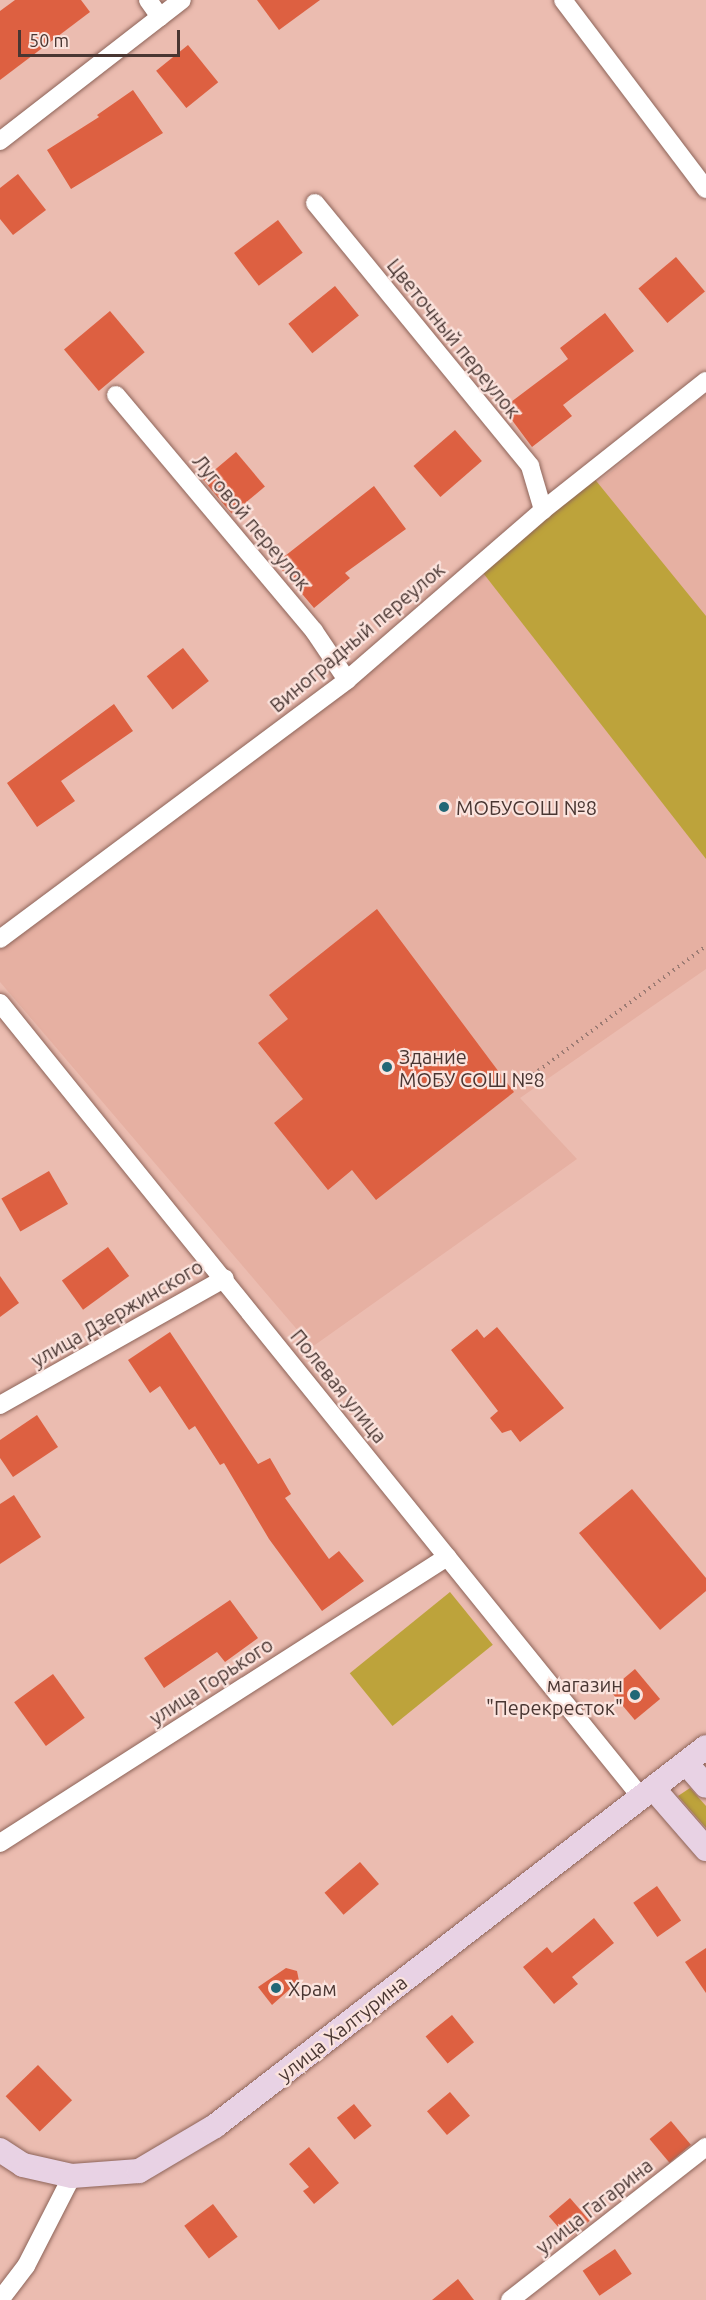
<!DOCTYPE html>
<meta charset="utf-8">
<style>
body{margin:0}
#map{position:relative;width:706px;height:2300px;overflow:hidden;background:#ebbcb0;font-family:Ubuntu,sans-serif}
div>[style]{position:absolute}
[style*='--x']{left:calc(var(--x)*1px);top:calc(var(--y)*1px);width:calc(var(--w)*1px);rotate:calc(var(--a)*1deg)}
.built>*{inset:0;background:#e6b0a2}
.green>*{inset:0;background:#bda33b;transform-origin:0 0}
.building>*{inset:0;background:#dd6041;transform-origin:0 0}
.path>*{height:4px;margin-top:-2px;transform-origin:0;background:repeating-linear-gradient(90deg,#9c7b73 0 1.5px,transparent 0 6px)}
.roads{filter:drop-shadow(0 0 2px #8d6459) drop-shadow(0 0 2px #8d6459)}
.street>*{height:18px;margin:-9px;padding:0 9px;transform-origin:9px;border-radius:9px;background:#fff}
.secondary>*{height:24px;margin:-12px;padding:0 12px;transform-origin:12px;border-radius:12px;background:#e8d2e4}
.dots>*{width:16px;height:16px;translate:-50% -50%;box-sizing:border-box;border:3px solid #fbe3dd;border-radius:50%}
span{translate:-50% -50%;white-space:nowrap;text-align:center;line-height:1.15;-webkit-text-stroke:4.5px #fbe3dd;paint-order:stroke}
.street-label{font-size:20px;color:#493632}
.poi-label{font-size:20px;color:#493632}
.left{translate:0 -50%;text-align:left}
.right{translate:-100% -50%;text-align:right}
.scale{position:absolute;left:18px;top:30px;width:162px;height:27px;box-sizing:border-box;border:3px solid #493632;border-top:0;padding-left:8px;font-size:18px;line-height:21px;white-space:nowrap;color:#493632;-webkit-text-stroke:4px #fbe3dd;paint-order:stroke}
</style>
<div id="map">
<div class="built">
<i style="clip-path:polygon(706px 394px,706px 969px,520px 1098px,577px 1159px,312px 1347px,0 982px,0 941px,365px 673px)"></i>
</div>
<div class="green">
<i style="clip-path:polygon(593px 477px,706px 616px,706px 859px,480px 569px)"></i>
<i style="left:450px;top:1592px;width:68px;height:129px;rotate:51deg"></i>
<i style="clip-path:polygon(690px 1788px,706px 1806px,706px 1828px,678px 1796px)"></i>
</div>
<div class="building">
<i style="clip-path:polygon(15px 0,81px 0,90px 12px,0 80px,0 11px)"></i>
<i style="clip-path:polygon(257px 0,320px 0,279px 30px)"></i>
<i style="left:188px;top:45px;width:48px;height:41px;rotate:51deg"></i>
<i style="clip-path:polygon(133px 90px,163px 133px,71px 189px,47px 150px,99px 117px,97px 115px)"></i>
<i style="clip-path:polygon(18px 174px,46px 210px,13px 235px,0 219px,0 188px)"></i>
<i style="left:278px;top:220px;width:41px;height:55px;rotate:53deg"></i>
<i style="left:676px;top:257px;width:45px;height:49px;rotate:50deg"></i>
<i style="left:335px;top:286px;width:38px;height:60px;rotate:51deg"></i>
<i style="left:110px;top:311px;width:54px;height:60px;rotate:50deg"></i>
<i style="clip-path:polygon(605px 313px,634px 351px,563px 405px,572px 416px,532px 447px,503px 408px,568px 359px,560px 348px)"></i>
<i style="left:455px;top:430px;width:41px;height:55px;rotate:49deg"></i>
<i style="left:236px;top:452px;width:45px;height:43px;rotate:50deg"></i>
<i style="clip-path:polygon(374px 486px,406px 529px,345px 573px,350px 578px,314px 608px,276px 563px)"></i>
<i style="left:183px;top:648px;width:42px;height:46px;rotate:52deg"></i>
<i style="clip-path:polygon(114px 704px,133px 731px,61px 781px,75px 801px,37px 827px,7px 783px)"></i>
<i style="clip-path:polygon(377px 909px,514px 1092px,376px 1200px,352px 1170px,328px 1190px,274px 1123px,303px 1099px,258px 1043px,288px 1019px,269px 995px)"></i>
<i style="left:49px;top:1171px;width:38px;height:55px;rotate:60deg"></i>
<i style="left:108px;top:1247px;width:36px;height:57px;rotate:54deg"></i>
<i style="clip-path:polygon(0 1276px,19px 1303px,0 1317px)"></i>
<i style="clip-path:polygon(497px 1327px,564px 1408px,520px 1442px,511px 1430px,502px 1433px,490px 1418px,498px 1411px,451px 1350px,477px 1329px,484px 1338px)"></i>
<i style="clip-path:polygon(170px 1332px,258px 1464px,270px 1458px,291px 1494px,285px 1498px,329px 1559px,339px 1551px,364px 1581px,322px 1611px,269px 1539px,224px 1463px,220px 1465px,195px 1426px,189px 1430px,160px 1386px,150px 1393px,128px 1360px)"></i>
<i style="clip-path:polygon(37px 1415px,58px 1447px,13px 1477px,0 1458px,0 1440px)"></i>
<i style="clip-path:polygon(632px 1489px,706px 1578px,706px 1591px,660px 1630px,579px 1533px)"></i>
<i style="clip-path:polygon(14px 1495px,41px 1537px,0 1564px,0 1504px)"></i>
<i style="clip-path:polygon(230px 1600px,258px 1638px,225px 1662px,217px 1652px,164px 1688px,144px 1658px)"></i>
<i style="left:635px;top:1669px;width:39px;height:33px;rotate:50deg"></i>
<i style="left:53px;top:1674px;width:54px;height:48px;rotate:54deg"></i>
<i style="left:360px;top:1862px;width:29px;height:47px;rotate:49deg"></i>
<i style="left:657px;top:1886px;width:42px;height:29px;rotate:55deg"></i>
<i style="clip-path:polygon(594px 1918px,614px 1943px,572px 1977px,578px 1984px,554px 2004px,523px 1967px,547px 1947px,552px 1953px)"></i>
<i style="clip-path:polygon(706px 1948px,706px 1993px,685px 1962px)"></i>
<i style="clip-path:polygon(286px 1968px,297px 1971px,299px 1981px,272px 2005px,258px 1987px)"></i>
<i style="left:452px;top:2015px;width:35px;height:34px;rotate:51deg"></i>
<i style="left:38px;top:2065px;width:49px;height:45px;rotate:46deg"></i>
<i style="left:450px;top:2092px;width:31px;height:30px;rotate:50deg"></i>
<i style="left:354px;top:2104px;width:28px;height:22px;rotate:51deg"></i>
<i style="left:671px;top:2121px;width:31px;height:28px;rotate:50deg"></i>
<i style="clip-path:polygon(309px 2147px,339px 2183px,314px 2204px,303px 2191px,309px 2187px,289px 2164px)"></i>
<i style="left:570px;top:2198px;width:30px;height:28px;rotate:49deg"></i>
<i style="left:213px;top:2204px;width:41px;height:36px;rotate:53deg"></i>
<i style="left:615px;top:2249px;width:30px;height:39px;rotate:56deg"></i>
<i style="clip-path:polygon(458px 2279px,474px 2300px,432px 2300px)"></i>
</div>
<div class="path">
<i style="--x:519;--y:1085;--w:233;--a:-36.6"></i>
</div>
<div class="roads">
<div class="street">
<i style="--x:148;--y:0;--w:21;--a:55"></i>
<i style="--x:563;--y:0;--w:237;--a:52.9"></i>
<i style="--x:0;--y:141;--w:230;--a:-37.8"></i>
<i style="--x:315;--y:203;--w:340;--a:50.7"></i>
<i style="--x:530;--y:466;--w:46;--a:73.5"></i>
<i style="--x:116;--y:395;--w:308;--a:50"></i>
<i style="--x:314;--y:631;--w:59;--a:56"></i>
<i style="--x:0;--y:939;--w:433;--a:-36.7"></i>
<i style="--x:347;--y:680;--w:259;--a:-40.9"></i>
<i style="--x:543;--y:510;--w:208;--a:-38.4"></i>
<i style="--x:0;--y:1003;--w:1020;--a:51.09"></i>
<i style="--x:0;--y:1405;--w:258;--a:-29.4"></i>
<i style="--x:0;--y:1843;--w:531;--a:-32.61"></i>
<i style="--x:0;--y:2300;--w:43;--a:-52.6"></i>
<i style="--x:26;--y:2266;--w:101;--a:-62.9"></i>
<i style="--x:510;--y:2300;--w:249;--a:-38"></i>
</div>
<div class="secondary">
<i style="--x:686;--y:1763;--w:30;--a:49"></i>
<i style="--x:653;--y:1788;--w:81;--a:49"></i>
<i style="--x:0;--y:2150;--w:27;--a:33"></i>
<i style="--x:23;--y:2165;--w:50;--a:12.7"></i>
<i style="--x:72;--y:2176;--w:67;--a:-4.3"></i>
<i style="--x:139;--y:2171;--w:88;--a:-30.6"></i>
<i style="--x:215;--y:2126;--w:620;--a:-37.66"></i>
</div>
</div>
<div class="dots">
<i style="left:444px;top:807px;background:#216776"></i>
<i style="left:387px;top:1067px;background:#216776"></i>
<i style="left:635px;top:1695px;background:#216776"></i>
<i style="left:276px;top:1988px;background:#216776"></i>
</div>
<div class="street-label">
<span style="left:454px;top:338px;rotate:51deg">Цветочный переулок</span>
<span style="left:252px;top:522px;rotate:50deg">Луговой переулок</span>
<span style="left:357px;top:637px;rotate:-40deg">Виноградный переулок</span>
<span style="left:117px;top:1313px;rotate:-30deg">улица Дзержинского</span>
<span style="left:339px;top:1386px;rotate:51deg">Полевая улица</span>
<span style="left:211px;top:1681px;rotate:-33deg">улица Горького</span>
<span style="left:342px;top:2028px;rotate:-38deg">улица Халтурина</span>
<span style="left:594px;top:2206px;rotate:-38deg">улица Гагарина</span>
</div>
<div class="poi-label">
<span class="left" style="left:456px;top:807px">МОБУСОШ №8</span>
<span class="left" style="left:399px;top:1068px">Здание<br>МОБУ СОШ №8</span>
<span class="right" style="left:623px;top:1696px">магазин<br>"Перекресток"</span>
<span class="left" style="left:288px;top:1988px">Храм</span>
</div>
<div class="scale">50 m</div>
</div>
